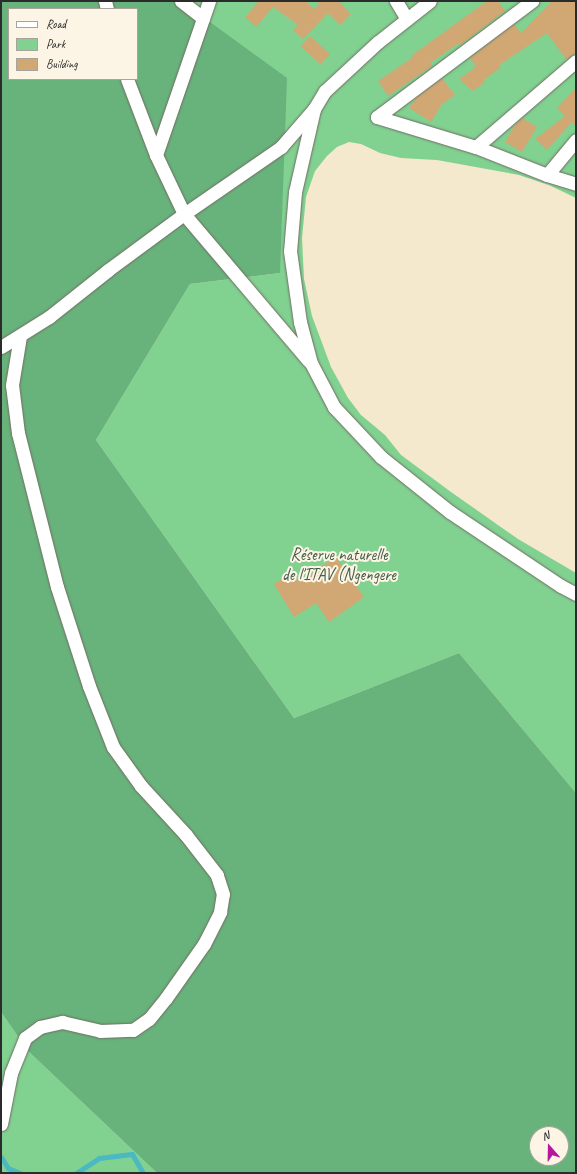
<!DOCTYPE html>
<meta charset="utf-8">
<style>
body{margin:0}
#map{position:relative;width:577px;height:1174px;overflow:hidden;background:#f4e8cd;font-family:Caveat,sans-serif}
div>[style]{position:absolute}
[style*='--x']{left:calc(var(--x)*1px);top:calc(var(--y)*1px);width:calc(var(--w)*1px);rotate:calc(var(--a)*1deg)}
.green>*{inset:0;background:#81d191}
.forest>*{inset:0;background:#68b37b}
.stream>*{height:5px;margin:-2.5px;padding:0 2.5px;transform-origin:2.5px;border-radius:2.5px;background:#4ab9c2}
.building>*{inset:0;background:#d1a874;transform-origin:0 0}
.roads{filter:drop-shadow(0 0 1px #716d64) drop-shadow(0 0 1px #716d64)}
.street>*{height:13px;margin:-6.5px;padding:0 6.5px;transform-origin:6.5px;border-radius:6.5px;background:#fff}
span{translate:-50% -50%;white-space:nowrap;text-align:center;line-height:1.15;-webkit-text-stroke:4px #fcf5e5;paint-order:stroke}
.park-label{font-size:17px;color:#455d4a}
.frame{position:absolute;inset:0;border:2px solid #2b2b2b;pointer-events:none}
.legend{position:absolute;left:8px;top:8px;width:130px;height:72px;box-sizing:border-box;background:#fcf5e5;border:1px solid #a8a49b;margin:0;padding:5px 7px;list-style:none;font-size:12px;color:#2b2b2b}
.legend li{display:flex;align-items:center;gap:8px;height:20px}
.legend b{width:20px;border:1px solid #a8a49b}
.north{position:absolute;left:529px;top:1126px;width:40px;height:40px;box-sizing:border-box;background:#fcf5e5;border:1px solid #a8a49b;border-radius:50%;rotate:340deg;font-size:11px;font-weight:700;line-height:16px;text-align:center;color:#2b2b2b}
.north::after{content:'';display:block;margin:auto;width:14px;height:18px;background:#b5179e;clip-path:polygon(50% 0,100% 100%,50% 72%,0 100%)}
</style>
<div id="map">
<div class="green">
<i style="clip-path:polygon(181px 1px,576px 1px,576px 198px,549px 185px,519px 175px,437px 160px,401px 158px,380px 153px,361px 144px,349px 142px,337px 147px,327px 156px,315px 171px,306px 197px,302px 238px,304px 279px,312px 316px,331px 367px,348px 398px,361px 415px,385px 435px,401px 455px,451px 492px,518px 539px,576px 573px,576px 793px,459px 653px,294px 718px,96px 440px,190px 284px,280px 273px)"></i>
<i style="clip-path:polygon(1px 1012px,28px 1051px,157px 1173px,1px 1173px)"></i>
</div>
<div class="forest">
<i style="clip-path:polygon(evenodd,1px 1px,181px 1px,287px 78px,280px 273px,190px 284px,96px 440px,294px 718px,459px 653px,576px 793px,576px 1173px,157px 1173px,28px 1051px,1px 1012px,1px 1px,9px 9px,137px 9px,137px 79px,9px 79px,9px 9px,1px 1px,537px 1134px,561px 1134px,561px 1158px,537px 1158px,537px 1134px)"></i>
</div>
<div class="stream">
<i style="--x:1;--y:1157;--w:13;--a:58"></i>
<i style="--x:8;--y:1168;--w:13;--a:23"></i>
<i style="--x:76;--y:1173;--w:27;--a:-33"></i>
<i style="--x:99;--y:1158;--w:33;--a:-7"></i>
<i style="--x:132;--y:1154;--w:22;--a:60"></i>
</div>
<div class="building">
<i style="clip-path:polygon(259px 1px,306px 1px,314px 9px,319px 4px,316px 1px,339px 1px,351px 14px,340px 25px,328px 13px,303px 39px,293px 30px,298px 25px,273px 7px,256px 27px,245px 17px)"></i>
<i style="clip-path:polygon(487px 1px,498px 1px,505px 11px,460px 45px,459px 43px,430px 63px,432px 66px,388px 96px,378px 81px,412px 58px,411px 56px)"></i>
<i style="clip-path:polygon(552px 1px,576px 1px,576px 53px,566px 59px,547px 33px,499px 65px,501px 67px,484px 80px,485px 82px,473px 91px,459px 79px,476px 67px,470px 58px,514px 24px,521px 33px)"></i>
<i style="left:310px;top:36px;width:27px;height:14px;rotate:42deg"></i>
<i style="clip-path:polygon(442px 78px,455px 95px,442px 104px,431px 122px,409px 108px,416px 98px)"></i>
<i style="clip-path:polygon(576px 88px,576px 126px,572px 122px,547px 150px,535px 139px,565px 116px,557px 108px)"></i>
<i style="clip-path:polygon(522px 118px,537px 127px,522px 152px,505px 142px,516px 123px)"></i>
<i style="clip-path:polygon(336px 557px,364px 597px,329px 622px,316px 603px,294px 617px,274px 584px,293px 572px,299px 582px)"></i>
</div>
<div class="roads">
<div class="street">
<i style="--x:105;--y:1;--w:8;--a:76"></i>
<i style="--x:181;--y:1;--w:28;--a:38"></i>
<i style="--x:396;--y:1;--w:21;--a:59"></i>
<i style="--x:127;--y:79;--w:81;--a:69.1"></i>
<i style="--x:156;--y:155;--w:65;--a:64.6"></i>
<i style="--x:184;--y:214;--w:192;--a:49.7"></i>
<i style="--x:314;--y:109;--w:85;--a:102.9"></i>
<i style="--x:295;--y:192;--w:59;--a:94.8"></i>
<i style="--x:290;--y:251;--w:72;--a:82"></i>
<i style="--x:300;--y:322;--w:42;--a:75"></i>
<i style="--x:311;--y:363;--w:50;--a:62.4"></i>
<i style="--x:334;--y:407;--w:69;--a:46.8"></i>
<i style="--x:381;--y:457;--w:88;--a:38.6"></i>
<i style="--x:450;--y:512;--w:133;--a:33.7"></i>
<i style="--x:561;--y:586;--w:17;--a:28"></i>
<i style="--x:377;--y:117;--w:103;--a:16.9"></i>
<i style="--x:476;--y:147;--w:76;--a:21.5"></i>
<i style="--x:547;--y:175;--w:30;--a:17"></i>
<i style="--x:377;--y:117;--w:194;--a:-36.8"></i>
<i style="--x:476;--y:147;--w:132;--a:-40.7"></i>
<i style="--x:156;--y:155;--w:163;--a:-71"></i>
<i style="--x:547;--y:175;--w:45;--a:-50.4"></i>
<i style="--x:1;--y:347;--w:57;--a:-32"></i>
<i style="--x:49;--y:317;--w:75;--a:-38.5"></i>
<i style="--x:108;--y:270;--w:94;--a:-36.4"></i>
<i style="--x:184;--y:214;--w:118;--a:-34.6"></i>
<i style="--x:281;--y:147;--w:50;--a:-49"></i>
<i style="--x:314;--y:109;--w:21;--a:-59"></i>
<i style="--x:325;--y:91;--w:72;--a:-42.8"></i>
<i style="--x:378;--y:42;--w:66;--a:-38.3"></i>
<i style="--x:1;--y:1124;--w:52;--a:-78.9"></i>
<i style="--x:11;--y:1073;--w:38;--a:-68"></i>
<i style="--x:25;--y:1038;--w:19;--a:-36"></i>
<i style="--x:40;--y:1027;--w:23;--a:-13"></i>
<i style="--x:62;--y:1022;--w:39;--a:13"></i>
<i style="--x:100;--y:1031;--w:33;--a:-2"></i>
<i style="--x:133;--y:1030;--w:19;--a:-35"></i>
<i style="--x:149;--y:1019;--w:27;--a:-51"></i>
<i style="--x:166;--y:998;--w:66;--a:-54.9"></i>
<i style="--x:204;--y:944;--w:36;--a:-63"></i>
<i style="--x:220;--y:912;--w:18;--a:-81"></i>
<i style="--x:223;--y:894;--w:20;--a:-108"></i>
<i style="--x:217;--y:875;--w:51;--a:-127.8"></i>
<i style="--x:186;--y:835;--w:67;--a:-132.6"></i>
<i style="--x:141;--y:786;--w:48;--a:-125.7"></i>
<i style="--x:113;--y:747;--w:66;--a:-111.5"></i>
<i style="--x:89;--y:686;--w:104;--a:-107.9"></i>
<i style="--x:57;--y:587;--w:159;--a:-104.2"></i>
<i style="--x:18;--y:433;--w:48;--a:-97.1"></i>
<i style="--x:12;--y:385;--w:50;--a:-80.7"></i>
</div>
</div>
<div class="park-label">
<span style="left:339px;top:565px">Réserve naturelle<br>de l'ITAV (Ngengere</span>
</div>
<div class="frame"></div>
<ul class="legend">
<li><b style="height:5px;background:#fff"></b>Road</li>
<li><b style="height:11px;background:#81d191"></b>Park</li>
<li><b style="height:11px;background:#d1a874"></b>Building</li>
</ul>
<div class="north">N</div>
</div>
